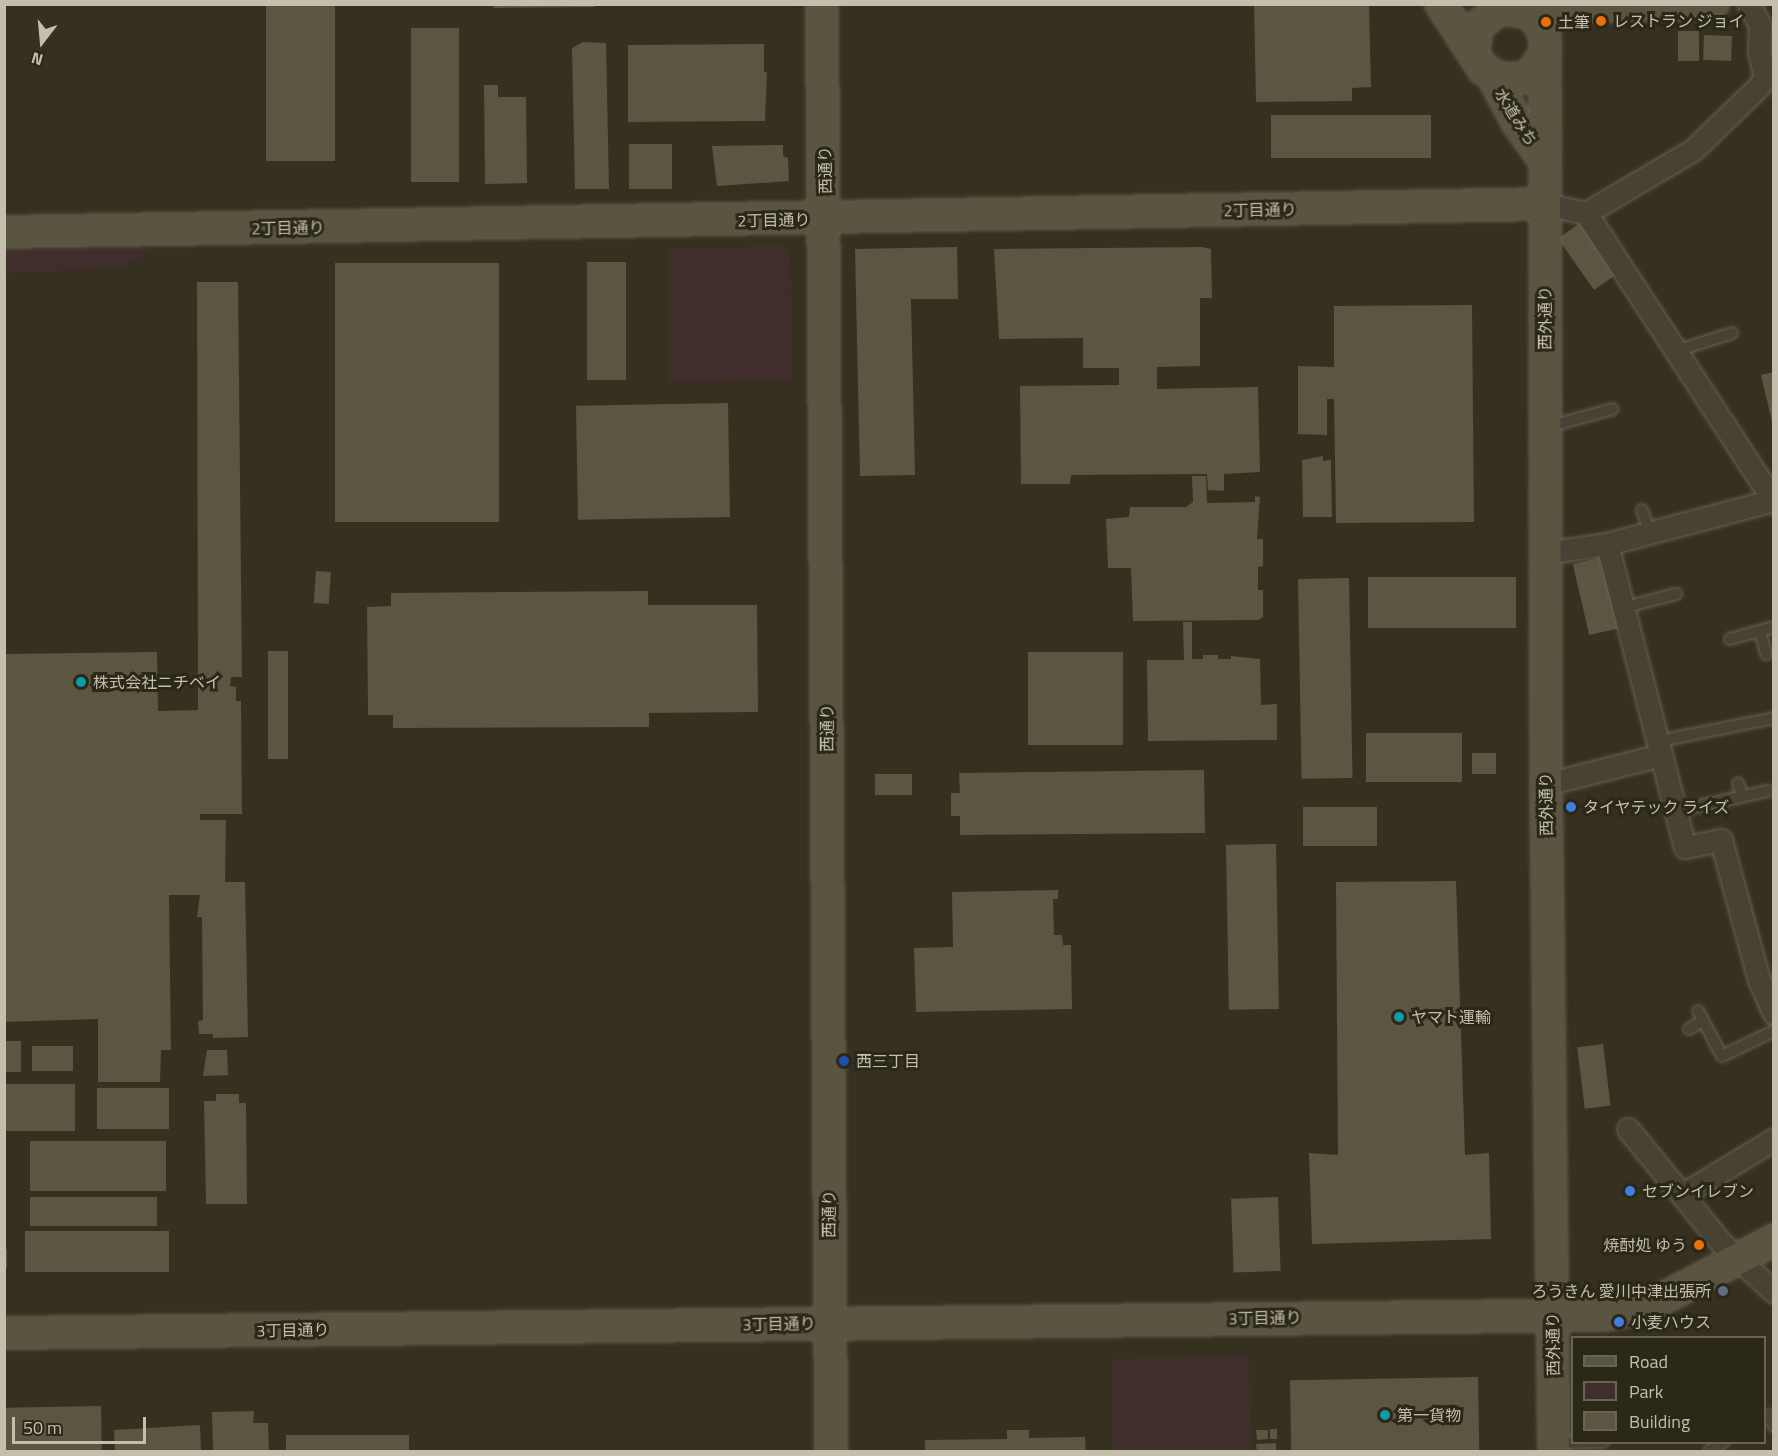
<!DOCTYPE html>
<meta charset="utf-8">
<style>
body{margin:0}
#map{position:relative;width:1778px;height:1456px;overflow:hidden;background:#363020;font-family:"Titillium Web","Noto Sans JP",sans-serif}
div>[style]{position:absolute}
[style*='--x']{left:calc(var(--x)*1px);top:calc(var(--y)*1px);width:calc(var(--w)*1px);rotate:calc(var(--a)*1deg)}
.green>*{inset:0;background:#402e2c;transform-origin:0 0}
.building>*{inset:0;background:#5b5541;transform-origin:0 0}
.roads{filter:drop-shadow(0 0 2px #656051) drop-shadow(0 0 2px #656051)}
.lane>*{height:10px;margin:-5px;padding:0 5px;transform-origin:5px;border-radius:5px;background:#474233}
.street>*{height:21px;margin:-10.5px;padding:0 10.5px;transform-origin:10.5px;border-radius:10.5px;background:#474233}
.secondary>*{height:30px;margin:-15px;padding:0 15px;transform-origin:15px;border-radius:15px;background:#5a5541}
.dots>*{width:16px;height:16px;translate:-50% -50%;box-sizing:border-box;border:3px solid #2b2719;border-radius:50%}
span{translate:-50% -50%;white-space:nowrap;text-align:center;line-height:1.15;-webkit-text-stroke:6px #2b2719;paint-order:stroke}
.poi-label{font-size:16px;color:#c4bfad}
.left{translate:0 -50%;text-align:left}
.right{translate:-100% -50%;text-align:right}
.street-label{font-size:16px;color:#c4bfad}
.frame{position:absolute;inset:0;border:6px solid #c4bfad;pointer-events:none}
.legend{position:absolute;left:1571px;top:1336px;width:195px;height:108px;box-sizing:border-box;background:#2b2719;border:2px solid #686454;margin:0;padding:8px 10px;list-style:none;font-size:18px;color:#c4bfad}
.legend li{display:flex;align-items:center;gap:12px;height:30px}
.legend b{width:30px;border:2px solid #686454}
.north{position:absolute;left:12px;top:12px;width:60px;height:60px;-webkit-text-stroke:4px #2b2719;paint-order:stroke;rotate:196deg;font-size:16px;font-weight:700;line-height:24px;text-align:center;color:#c4bfad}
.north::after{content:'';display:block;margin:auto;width:21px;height:27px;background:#c4bfad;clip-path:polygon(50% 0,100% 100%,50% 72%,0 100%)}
.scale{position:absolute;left:12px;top:1417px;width:134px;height:27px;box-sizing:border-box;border:3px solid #c4bfad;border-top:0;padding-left:8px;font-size:18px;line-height:21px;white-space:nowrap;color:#c4bfad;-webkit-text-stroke:4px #2b2719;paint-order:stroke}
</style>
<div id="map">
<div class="green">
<i style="clip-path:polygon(781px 246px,790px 250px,792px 380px,669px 382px,669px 248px)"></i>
<i style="clip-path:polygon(156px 248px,124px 267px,5px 274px,5px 249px)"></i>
<i style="left:1249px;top:1356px;width:95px;height:138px;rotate:89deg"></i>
</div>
<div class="building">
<i style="left:266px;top:4px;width:69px;height:157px"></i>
<i style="clip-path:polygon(493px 4px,595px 4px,595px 7px,494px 8px)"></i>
<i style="clip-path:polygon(1254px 4px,1369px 4px,1371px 87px,1352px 88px,1352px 101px,1256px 102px)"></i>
<i style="left:411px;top:28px;width:48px;height:154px"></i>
<i style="left:1678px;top:31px;width:21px;height:30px"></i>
<i style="left:1704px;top:35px;width:28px;height:25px;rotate:2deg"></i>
<i style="clip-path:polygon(583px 42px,606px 43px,609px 189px,575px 189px,572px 48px)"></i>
<i style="clip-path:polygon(764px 44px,764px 72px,767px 72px,765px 121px,628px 122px,628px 45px)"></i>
<i style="clip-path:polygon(484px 85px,498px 85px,498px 97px,526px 97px,527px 183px,485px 184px)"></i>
<i style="left:1271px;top:115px;width:160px;height:43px"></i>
<i style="left:629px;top:144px;width:43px;height:45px"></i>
<i style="clip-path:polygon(783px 145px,783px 156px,788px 158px,789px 181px,717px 186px,712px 146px)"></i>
<i style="left:1580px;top:223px;width:63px;height:27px;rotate:55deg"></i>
<i style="clip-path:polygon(957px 247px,958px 299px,911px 299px,915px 475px,860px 476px,855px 249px)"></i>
<i style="clip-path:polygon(1202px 247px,1211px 249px,1212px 298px,1200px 298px,1200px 366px,1157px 367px,1157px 389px,1258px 387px,1260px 472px,1224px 474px,1224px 491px,1208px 490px,1207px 474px,1071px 475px,1070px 484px,1021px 484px,1020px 386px,1119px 385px,1119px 368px,1083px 368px,1083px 338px,999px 339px,994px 249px)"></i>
<i style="left:587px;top:262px;width:39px;height:118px"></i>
<i style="left:335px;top:263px;width:164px;height:259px"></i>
<i style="clip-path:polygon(197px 282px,238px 282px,242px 677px,231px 677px,230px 686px,236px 687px,236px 701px,241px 701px,242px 814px,200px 814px,200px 820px,226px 820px,225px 882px,245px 882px,248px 1037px,213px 1038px,213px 1034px,199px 1034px,198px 1021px,203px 1020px,202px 917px,197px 917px,200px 895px,169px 895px,171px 1050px,161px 1050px,160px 1082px,98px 1082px,98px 1019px,4px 1022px,4px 654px,157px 652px,158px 711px,198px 710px)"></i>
<i style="clip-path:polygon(1472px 305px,1474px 522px,1336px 523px,1334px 399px,1327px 399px,1327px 435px,1298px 434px,1298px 366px,1334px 367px,1334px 306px)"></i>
<i style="clip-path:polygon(1774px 372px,1774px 425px,1773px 426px,1761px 375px)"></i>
<i style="left:728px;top:403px;width:114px;height:152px;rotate:89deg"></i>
<i style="clip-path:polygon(1323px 456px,1323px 461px,1331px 460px,1332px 517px,1303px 517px,1302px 460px)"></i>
<i style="clip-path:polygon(1192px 476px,1206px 476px,1207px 503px,1255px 502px,1255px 496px,1260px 497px,1257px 539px,1263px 539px,1263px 566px,1258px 567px,1258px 590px,1263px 590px,1263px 617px,1258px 620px,1133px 621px,1131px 568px,1108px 568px,1106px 519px,1129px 517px,1130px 507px,1186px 507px,1193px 502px)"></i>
<i style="left:1603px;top:557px;width:73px;height:31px;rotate:77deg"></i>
<i style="left:316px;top:571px;width:15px;height:32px;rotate:4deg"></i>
<i style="left:1516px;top:577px;width:51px;height:148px;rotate:90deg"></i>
<i style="left:1349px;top:578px;width:200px;height:51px;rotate:89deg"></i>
<i style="clip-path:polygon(648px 591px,648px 605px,757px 605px,758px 712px,649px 713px,649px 727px,393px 728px,393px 715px,368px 715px,367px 607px,391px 606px,391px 593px)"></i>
<i style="clip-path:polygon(1183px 622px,1192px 622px,1192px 659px,1203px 659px,1203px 655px,1218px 655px,1218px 659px,1231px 659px,1231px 656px,1260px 659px,1261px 705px,1277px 704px,1277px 740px,1148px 741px,1147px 660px,1184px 660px)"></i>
<i style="left:268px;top:651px;width:20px;height:108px"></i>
<i style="left:1028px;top:652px;width:95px;height:93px"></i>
<i style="left:1366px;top:733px;width:96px;height:49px"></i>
<i style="left:1496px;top:753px;width:21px;height:24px;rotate:90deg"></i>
<i style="clip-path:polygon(1204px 770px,1205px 833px,960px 835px,960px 816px,951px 816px,951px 793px,960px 793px,959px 773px)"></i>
<i style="left:875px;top:774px;width:37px;height:21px"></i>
<i style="left:1303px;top:807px;width:74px;height:39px"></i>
<i style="left:1276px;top:844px;width:165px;height:50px;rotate:89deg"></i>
<i style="clip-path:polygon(1456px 881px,1465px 1155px,1489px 1153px,1491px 1239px,1312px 1244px,1309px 1153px,1338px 1155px,1336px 882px)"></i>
<i style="clip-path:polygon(1058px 890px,1058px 899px,1053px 899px,1054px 935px,1062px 935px,1063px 945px,1071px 945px,1072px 1009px,916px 1012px,914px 948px,953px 947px,952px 892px)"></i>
<i style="left:4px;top:1041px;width:17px;height:31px"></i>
<i style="left:1603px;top:1044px;width:62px;height:26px;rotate:83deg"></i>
<i style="left:32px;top:1046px;width:41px;height:25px"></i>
<i style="clip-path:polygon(207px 1050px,227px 1050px,228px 1075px,203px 1076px)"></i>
<i style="left:4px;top:1084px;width:71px;height:47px"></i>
<i style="left:169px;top:1088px;width:41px;height:72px;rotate:90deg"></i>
<i style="clip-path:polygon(216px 1094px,239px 1094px,239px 1103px,246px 1103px,247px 1204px,206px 1204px,204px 1101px,216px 1101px)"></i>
<i style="left:166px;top:1141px;width:50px;height:136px;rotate:90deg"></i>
<i style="left:157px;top:1197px;width:29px;height:127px;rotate:90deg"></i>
<i style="left:1278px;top:1197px;width:74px;height:47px;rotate:88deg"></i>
<i style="left:25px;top:1231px;width:144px;height:41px"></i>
<i style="left:4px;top:1249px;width:3px;height:19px"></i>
<i style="left:1478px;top:1377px;width:75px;height:188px;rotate:89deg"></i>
<i style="left:101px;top:1406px;width:46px;height:97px;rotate:89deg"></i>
<i style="clip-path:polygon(254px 1411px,253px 1423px,268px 1423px,269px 1452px,213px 1452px,212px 1412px)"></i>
<i style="clip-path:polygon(200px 1425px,201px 1452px,115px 1452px,114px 1430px)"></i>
<i style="left:1270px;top:1429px;width:7px;height:10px"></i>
<i style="clip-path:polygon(1007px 1430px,1029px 1430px,1029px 1438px,1085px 1437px,1086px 1452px,925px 1452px,925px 1440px,1007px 1439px)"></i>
<i style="clip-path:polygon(1256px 1430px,1268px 1430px,1268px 1439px,1257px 1440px)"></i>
<i style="left:286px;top:1435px;width:123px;height:17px"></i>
<i style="clip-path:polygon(1276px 1443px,1276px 1452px,1257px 1452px,1256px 1444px)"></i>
</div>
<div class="roads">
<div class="lane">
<i style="--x:1676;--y:351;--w:59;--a:-17.8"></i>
<i style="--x:1547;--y:427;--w:68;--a:-15.3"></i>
<i style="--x:1642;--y:510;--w:24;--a:71"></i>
<i style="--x:1626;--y:607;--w:52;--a:-14.6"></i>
<i style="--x:1760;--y:631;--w:24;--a:75"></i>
<i style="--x:1730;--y:639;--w:46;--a:-15.3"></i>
<i style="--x:1659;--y:741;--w:117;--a:-11.3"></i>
<i style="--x:1738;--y:783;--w:14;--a:73"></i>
<i style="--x:1676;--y:811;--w:94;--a:-12.3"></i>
<i style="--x:1698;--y:1011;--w:51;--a:61.9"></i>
<i style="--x:1722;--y:1056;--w:58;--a:-25.7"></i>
<i style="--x:1689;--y:1029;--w:16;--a:-30"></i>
<i style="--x:1768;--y:1415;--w:13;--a:61"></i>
<i style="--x:1555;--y:1443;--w:48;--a:-1.2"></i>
<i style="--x:1709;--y:1451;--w:17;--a:-31"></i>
</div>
<div class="street">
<i style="--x:1544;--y:204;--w:43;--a:12.1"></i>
<i style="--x:1586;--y:213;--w:344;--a:56.9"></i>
<i style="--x:1586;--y:213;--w:124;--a:-30.5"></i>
<i style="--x:1693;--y:150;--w:91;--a:-44.1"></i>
<i style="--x:1758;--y:87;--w:11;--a:-52"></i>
<i style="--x:1765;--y:78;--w:27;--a:-103"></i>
<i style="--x:1759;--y:52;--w:27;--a:-88"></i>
<i style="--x:1760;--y:25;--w:24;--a:-118"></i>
<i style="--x:1607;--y:544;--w:313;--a:75.6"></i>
<i style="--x:1685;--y:847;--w:37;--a:-11"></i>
<i style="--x:1721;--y:840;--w:145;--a:74.8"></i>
<i style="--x:1759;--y:980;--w:36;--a:66"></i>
<i style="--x:1545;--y:553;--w:63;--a:-8.3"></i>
<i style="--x:1607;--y:544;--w:173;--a:-14.8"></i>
<i style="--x:1546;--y:784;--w:119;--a:-14.2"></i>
<i style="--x:1628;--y:1129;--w:149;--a:50.7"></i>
<i style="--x:1722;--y:1244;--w:71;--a:42.7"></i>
<i style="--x:1683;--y:1194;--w:106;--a:-31.1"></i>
</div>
<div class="secondary">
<i style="--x:822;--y:4;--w:1448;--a:89.64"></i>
<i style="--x:1441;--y:4;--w:77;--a:57.1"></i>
<i style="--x:1483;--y:69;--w:21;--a:28"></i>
<i style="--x:1502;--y:79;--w:22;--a:-3"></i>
<i style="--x:1524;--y:78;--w:11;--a:-34"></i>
<i style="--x:1533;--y:72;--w:22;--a:-58"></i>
<i style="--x:1545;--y:53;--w:17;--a:-90"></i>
<i style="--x:1545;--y:36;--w:19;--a:-118"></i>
<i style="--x:1536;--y:19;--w:11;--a:-142"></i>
<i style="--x:1527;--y:12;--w:28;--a:-174"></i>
<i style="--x:1499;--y:9;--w:28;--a:141"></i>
<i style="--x:1477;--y:27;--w:23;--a:97"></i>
<i style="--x:1516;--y:8;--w:197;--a:-1.2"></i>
<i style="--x:1545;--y:53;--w:731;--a:89.92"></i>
<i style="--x:1546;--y:784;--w:668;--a:89.31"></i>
<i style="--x:1492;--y:75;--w:55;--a:62"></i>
<i style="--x:1518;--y:124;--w:41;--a:54"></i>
<i style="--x:4;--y:232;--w:1540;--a:-1.04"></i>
<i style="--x:4;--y:1333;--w:1602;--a:-0.64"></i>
<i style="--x:1606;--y:1315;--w:32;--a:-11"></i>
<i style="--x:1637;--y:1309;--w:27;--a:-22"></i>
<i style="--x:1662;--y:1299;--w:127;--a:-27.8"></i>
</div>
</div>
<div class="dots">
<i style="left:1601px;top:21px;background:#e8710a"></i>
<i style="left:1546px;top:22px;background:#e8710a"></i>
<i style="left:81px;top:682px;background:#0f9aa8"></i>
<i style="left:1571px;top:807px;background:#3f7fe0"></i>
<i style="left:1399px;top:1017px;background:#0f9aa8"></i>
<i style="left:844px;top:1061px;background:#1a4fb4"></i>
<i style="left:1630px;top:1191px;background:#3f7fe0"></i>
<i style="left:1699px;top:1245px;background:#e8710a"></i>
<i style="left:1723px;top:1291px;background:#5c6f8a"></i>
<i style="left:1619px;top:1322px;background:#3f7fe0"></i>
<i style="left:1385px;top:1415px;background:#0f9aa8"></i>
</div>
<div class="poi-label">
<span class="left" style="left:1613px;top:21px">レストラン ジョイ</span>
<span class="left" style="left:1558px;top:22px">土筆</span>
<span class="left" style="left:93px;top:682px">株式会社ニチベイ</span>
<span class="left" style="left:1583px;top:807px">タイヤテック ライズ</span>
<span class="left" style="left:1411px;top:1017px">ヤマト運輸</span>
<span class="left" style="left:856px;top:1061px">西三丁目</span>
<span class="left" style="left:1642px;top:1191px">セブンイレブン</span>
<span class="right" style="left:1687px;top:1245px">焼酎処 ゆう</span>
<span class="right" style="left:1711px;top:1291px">ろうきん 愛川中津出張所</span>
<span class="left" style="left:1631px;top:1322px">小麦ハウス</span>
<span class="left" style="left:1397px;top:1415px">第一貨物</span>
</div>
<div class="street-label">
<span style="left:1516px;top:117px;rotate:58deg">水道みち</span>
<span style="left:825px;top:170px;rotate:-91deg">西通り</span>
<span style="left:1260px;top:210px;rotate:-1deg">2丁目通り</span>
<span style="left:774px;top:220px;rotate:-1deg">2丁目通り</span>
<span style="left:288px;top:228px;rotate:-1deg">2丁目通り</span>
<span style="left:1545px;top:318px;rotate:-90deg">西外通り</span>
<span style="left:827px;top:728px;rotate:-90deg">西通り</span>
<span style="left:1546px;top:804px;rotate:-91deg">西外通り</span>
<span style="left:829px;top:1214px;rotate:-90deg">西通り</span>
<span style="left:1265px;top:1318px;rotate:-1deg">3丁目通り</span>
<span style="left:779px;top:1324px;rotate:-1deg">3丁目通り</span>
<span style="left:293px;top:1330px;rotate:-1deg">3丁目通り</span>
<span style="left:1553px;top:1344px;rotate:-91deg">西外通り</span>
</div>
<div class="frame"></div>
<ul class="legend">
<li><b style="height:8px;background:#5a5541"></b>Road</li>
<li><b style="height:16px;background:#402e2c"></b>Park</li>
<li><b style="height:16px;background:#5b5541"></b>Building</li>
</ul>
<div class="north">N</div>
<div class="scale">50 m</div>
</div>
